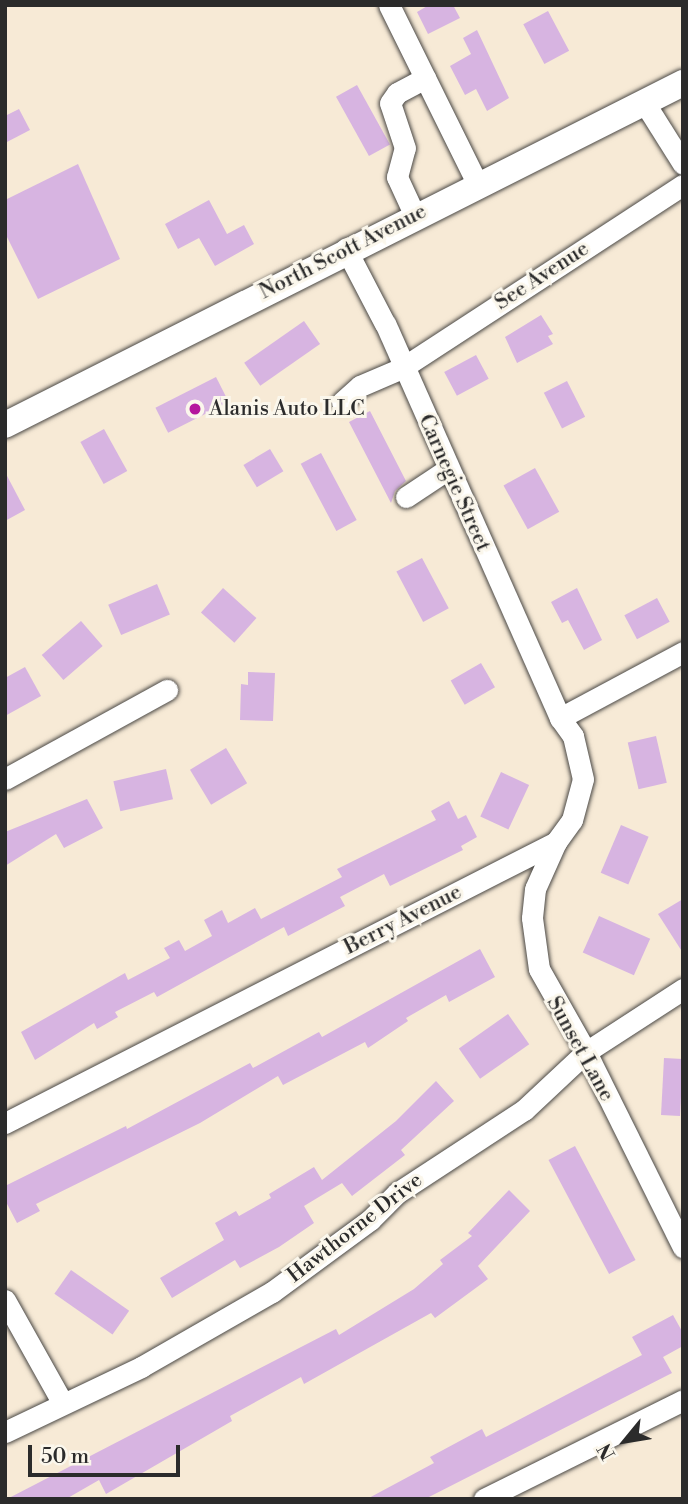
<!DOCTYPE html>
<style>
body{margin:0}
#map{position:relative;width:688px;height:1504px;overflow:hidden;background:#f7ead6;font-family:"Libre Bodoni",serif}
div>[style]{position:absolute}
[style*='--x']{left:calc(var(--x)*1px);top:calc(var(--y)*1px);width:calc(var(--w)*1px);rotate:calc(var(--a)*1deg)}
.building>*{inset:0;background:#d7b4e1;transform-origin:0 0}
.roads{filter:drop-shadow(0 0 2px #4a4845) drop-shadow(0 0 2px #4a4845)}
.minor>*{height:21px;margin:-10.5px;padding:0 10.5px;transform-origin:10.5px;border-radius:10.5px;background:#fff}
.major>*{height:26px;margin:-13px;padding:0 13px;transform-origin:13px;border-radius:13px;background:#fff}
.dots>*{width:19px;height:19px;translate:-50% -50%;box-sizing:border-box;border:4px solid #fbf7ec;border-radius:50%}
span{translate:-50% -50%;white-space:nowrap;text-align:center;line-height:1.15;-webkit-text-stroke:6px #fbf7ec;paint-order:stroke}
.street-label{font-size:21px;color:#2b2b2b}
.poi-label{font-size:21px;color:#2b2b2b}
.left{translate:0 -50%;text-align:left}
.frame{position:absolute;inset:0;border:7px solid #2b2b2b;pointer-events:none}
.north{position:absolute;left:590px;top:1406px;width:70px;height:70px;-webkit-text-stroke:5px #fbf7ec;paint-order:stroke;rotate:240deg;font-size:19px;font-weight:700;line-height:28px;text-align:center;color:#2b2b2b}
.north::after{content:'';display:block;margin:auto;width:24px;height:32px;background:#2b2b2b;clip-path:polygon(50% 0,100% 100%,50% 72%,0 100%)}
.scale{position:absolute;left:28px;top:1445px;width:152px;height:32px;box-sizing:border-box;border:4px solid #2b2b2b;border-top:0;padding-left:9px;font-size:21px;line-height:24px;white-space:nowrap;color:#2b2b2b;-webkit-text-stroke:5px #fbf7ec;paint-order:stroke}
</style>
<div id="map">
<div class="building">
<i style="clip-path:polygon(429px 5px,453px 5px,460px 18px,428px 34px,417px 12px)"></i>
<i style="left:548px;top:11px;width:45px;height:28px;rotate:62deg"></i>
<i style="clip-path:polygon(477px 30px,509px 98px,487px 111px,476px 89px,465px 95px,450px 66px,471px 54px,463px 38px)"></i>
<i style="left:357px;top:85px;width:68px;height:24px;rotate:61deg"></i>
<i style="clip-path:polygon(19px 109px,30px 130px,5px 143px,5px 116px)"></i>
<i style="clip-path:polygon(78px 164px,120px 259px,38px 299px,5px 233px,5px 200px)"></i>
<i style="clip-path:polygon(209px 200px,227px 234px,244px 225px,254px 244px,215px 266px,199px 238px,178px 249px,165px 224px)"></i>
<i style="clip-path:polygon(541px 315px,553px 334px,548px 336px,553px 344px,517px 363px,505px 337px)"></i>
<i style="left:304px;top:321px;width:28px;height:73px;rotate:55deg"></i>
<i style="left:476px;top:355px;width:27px;height:36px;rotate:62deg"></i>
<i style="left:216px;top:377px;width:28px;height:68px;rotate:63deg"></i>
<i style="left:567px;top:381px;width:40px;height:26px;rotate:63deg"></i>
<i style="clip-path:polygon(370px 411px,406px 481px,395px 491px,391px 503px,349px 422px)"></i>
<i style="left:104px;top:429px;width:48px;height:27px;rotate:61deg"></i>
<i style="left:270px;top:449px;width:26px;height:31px;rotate:59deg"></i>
<i style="left:321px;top:453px;width:76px;height:23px;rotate:62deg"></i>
<i style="left:535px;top:468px;width:50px;height:36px;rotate:61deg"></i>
<i style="clip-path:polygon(5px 472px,25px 510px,5px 521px)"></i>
<i style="left:422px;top:558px;width:57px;height:29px;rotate:62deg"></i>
<i style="left:157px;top:584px;width:33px;height:53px;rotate:67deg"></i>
<i style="left:223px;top:588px;width:45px;height:33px;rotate:42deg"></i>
<i style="clip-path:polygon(577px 588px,602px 640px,584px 650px,568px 620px,562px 623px,551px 602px)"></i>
<i style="left:657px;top:598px;width:27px;height:37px;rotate:62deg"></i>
<i style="left:81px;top:621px;width:33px;height:52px;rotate:49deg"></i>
<i style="left:481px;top:663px;width:28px;height:35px;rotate:60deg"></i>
<i style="clip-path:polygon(25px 667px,41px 696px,5px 716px,5px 678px)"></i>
<i style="clip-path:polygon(248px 672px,275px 673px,273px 721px,240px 720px,241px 684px,248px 685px)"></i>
<i style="left:656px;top:736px;width:48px;height:29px;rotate:77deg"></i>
<i style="left:226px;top:748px;width:41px;height:42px;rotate:59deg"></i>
<i style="left:166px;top:769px;width:31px;height:54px;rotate:77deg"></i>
<i style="left:501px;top:772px;width:31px;height:49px;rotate:25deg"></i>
<i style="clip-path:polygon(87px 799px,103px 828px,64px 848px,56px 834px,5px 866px,5px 832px)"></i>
<i style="clip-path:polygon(449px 801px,458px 819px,466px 815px,477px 837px,461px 846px,463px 850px,390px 886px,384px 874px,340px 897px,345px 906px,288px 936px,284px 927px,157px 997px,154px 992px,115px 1012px,118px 1017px,97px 1029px,94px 1023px,35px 1060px,21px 1032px,125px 973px,128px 980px,170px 958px,164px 948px,179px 940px,185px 951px,212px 936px,204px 920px,222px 910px,228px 923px,255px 908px,261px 919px,342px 877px,337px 869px,436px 820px,431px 811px)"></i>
<i style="left:621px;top:825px;width:30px;height:52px;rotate:23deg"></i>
<i style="clip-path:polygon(683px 899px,683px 953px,658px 914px)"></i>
<i style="left:599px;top:916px;width:56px;height:40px;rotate:24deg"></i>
<i style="clip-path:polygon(480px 949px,495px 977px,449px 1002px,446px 995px,406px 1018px,408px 1021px,368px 1048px,365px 1042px,283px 1085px,278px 1076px,200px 1123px,36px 1204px,40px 1211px,17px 1223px,5px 1200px,5px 1186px,126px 1126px,127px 1129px,250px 1063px,253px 1068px,319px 1032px,322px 1037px)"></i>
<i style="left:508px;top:1014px;width:37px;height:60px;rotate:55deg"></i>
<i style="left:664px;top:1058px;width:19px;height:57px;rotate:3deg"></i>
<i style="clip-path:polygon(436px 1081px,454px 1101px,401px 1150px,405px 1155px,352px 1196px,342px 1183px,304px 1206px,314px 1223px,279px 1247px,240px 1268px,235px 1260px,172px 1298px,160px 1278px,224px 1240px,215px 1223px,236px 1211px,239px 1216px,271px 1198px,269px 1194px,314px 1167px,322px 1180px,396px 1121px)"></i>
<i style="left:575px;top:1146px;width:129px;height:30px;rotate:62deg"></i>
<i style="clip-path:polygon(509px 1190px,530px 1211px,478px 1266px,488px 1279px,435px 1318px,431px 1313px,304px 1384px,301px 1377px,230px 1416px,232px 1421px,106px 1494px,99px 1480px,66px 1499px,7px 1499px,336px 1329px,339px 1335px,414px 1289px,443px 1264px,440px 1260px,472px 1236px,468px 1233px)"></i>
<i style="left:71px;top:1270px;width:71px;height:29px;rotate:35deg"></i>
<i style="clip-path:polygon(673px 1315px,683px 1333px,683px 1346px,663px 1357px,672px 1373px,425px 1499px,367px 1499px,434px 1463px,430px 1457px,482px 1429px,486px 1437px,642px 1355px,632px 1337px)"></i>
</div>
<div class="roads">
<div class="minor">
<i style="--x:389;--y:5;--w:201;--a:63.7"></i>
<i style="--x:644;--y:102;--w:73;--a:57.8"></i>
<i style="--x:415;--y:216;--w:43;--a:-114.8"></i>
<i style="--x:397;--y:177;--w:30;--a:-75"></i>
<i style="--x:405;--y:148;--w:47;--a:-108.4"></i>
<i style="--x:390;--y:103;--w:12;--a:-55"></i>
<i style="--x:397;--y:93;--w:32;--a:-28"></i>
<i style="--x:342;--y:402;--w:24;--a:-42"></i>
<i style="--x:360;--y:386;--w:46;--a:-23.2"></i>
<i style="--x:402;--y:368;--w:335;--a:-33.1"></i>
<i style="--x:406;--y:497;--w:50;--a:-33.7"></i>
<i style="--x:560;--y:718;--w:140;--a:-28.2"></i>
<i style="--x:5;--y:779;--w:185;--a:-28.8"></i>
<i style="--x:556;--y:842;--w:51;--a:114.1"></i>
<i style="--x:535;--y:889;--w:29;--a:96"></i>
<i style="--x:532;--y:918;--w:51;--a:82.2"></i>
<i style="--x:539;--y:969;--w:95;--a:60.5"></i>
<i style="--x:586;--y:1052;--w:218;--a:63.6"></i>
<i style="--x:5;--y:1123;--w:619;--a:-27.02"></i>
<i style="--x:556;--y:842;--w:27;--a:-54"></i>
<i style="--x:572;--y:820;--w:42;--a:-75"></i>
<i style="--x:583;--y:779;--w:44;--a:-103.1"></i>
<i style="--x:573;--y:736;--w:22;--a:-126"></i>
<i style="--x:560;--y:718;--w:431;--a:-113.9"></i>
<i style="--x:385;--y:324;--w:85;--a:-117.5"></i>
<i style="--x:5;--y:1300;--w:117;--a:60.8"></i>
<i style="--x:5;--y:1432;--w:151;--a:-25.5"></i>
<i style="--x:141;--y:1367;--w:151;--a:-29.8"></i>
<i style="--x:272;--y:1292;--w:122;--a:-36.3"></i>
<i style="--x:370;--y:1220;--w:38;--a:-45"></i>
<i style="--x:397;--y:1193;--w:152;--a:-33.2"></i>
<i style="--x:524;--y:1110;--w:85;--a:-43.1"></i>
<i style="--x:586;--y:1052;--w:116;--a:-33"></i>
<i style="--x:484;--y:1499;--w:222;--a:-26.4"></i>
</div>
<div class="major">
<i style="--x:5;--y:425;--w:759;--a:-26.77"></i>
</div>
</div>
<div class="dots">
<i style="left:195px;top:409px;background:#b5179e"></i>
</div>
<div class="street-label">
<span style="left:343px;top:252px;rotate:-27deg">North Scott Avenue</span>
<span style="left:542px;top:276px;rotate:-33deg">See Avenue</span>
<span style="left:454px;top:483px;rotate:66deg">Carnegie Street</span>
<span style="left:403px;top:920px;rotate:-27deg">Berry Avenue</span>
<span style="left:580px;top:1049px;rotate:61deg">Sunset Lane</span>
<span style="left:355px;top:1228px;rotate:-38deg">Hawthorne Drive</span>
</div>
<div class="poi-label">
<span class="left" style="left:209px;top:409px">Alanis Auto LLC</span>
</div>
<div class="frame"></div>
<div class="north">N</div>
<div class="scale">50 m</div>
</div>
